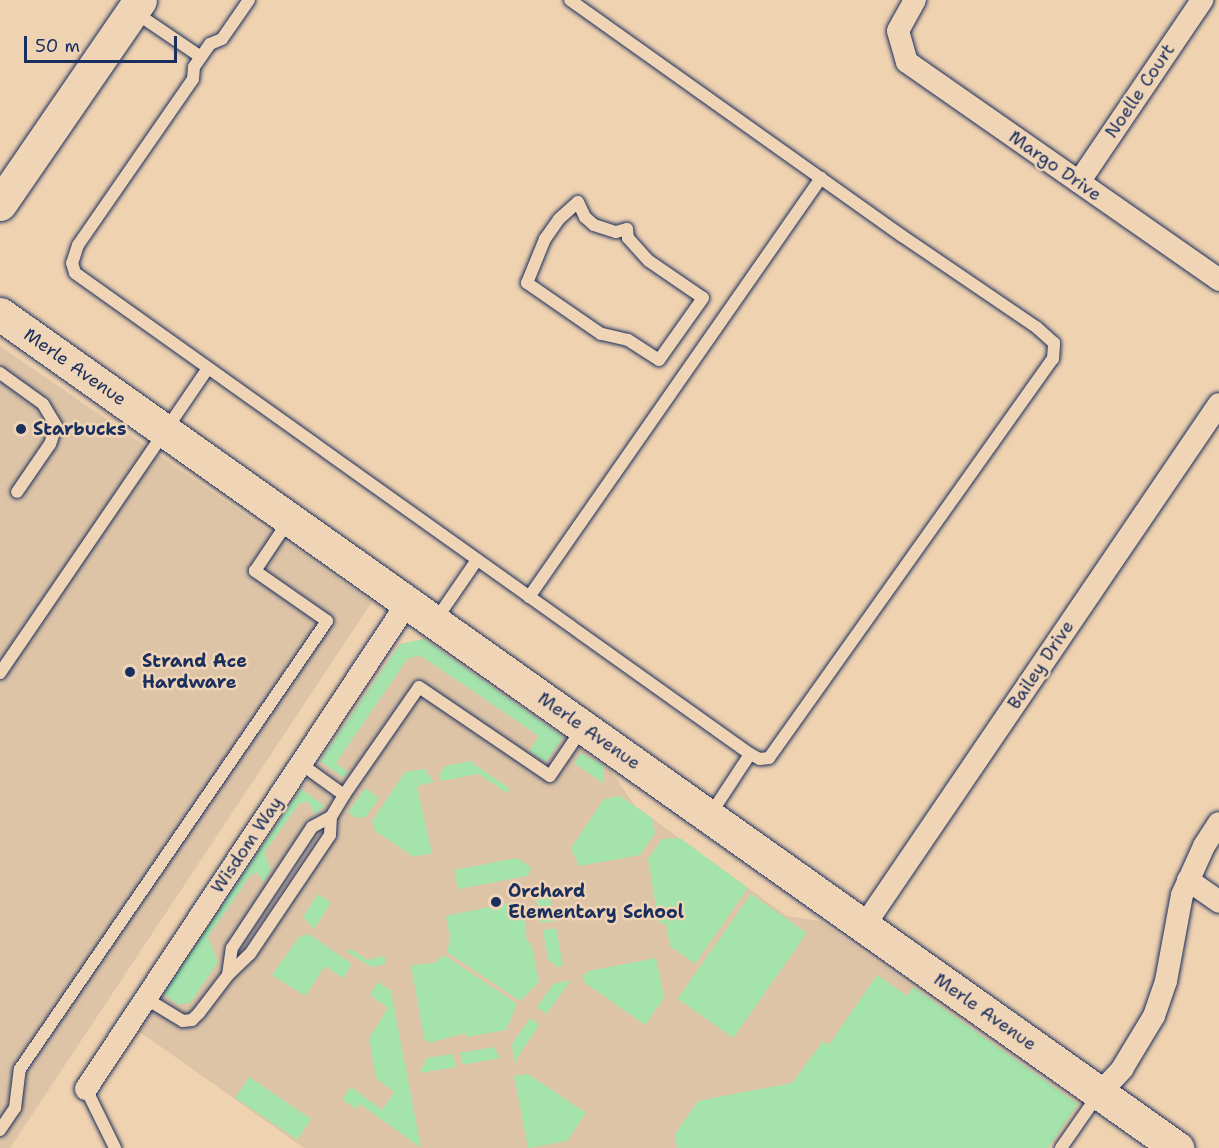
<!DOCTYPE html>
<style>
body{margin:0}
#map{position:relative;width:1219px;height:1148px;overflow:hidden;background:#efd2b0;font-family:"Shantell Sans",sans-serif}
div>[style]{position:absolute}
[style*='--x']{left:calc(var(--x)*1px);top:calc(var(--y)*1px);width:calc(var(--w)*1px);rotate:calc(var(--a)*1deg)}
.built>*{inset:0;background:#dec4a7}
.green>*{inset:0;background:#a4e3ac;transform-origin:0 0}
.roads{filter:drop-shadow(0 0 2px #1b2f5e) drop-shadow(0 0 2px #1b2f5e)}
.lane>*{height:12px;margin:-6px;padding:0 6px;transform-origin:6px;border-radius:6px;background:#efd4b6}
.street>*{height:22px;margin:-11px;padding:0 11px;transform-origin:11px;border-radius:11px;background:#efd4b6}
.secondary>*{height:33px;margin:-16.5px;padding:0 16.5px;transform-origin:16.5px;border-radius:16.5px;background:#efd4b6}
.dots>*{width:16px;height:16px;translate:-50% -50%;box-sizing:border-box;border:3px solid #efd4b6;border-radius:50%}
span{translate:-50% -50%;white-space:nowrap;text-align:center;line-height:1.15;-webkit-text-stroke:5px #efd4b6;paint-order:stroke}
.street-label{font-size:18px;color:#1b2f5e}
.poi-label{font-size:18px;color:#1b2f5e;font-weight:700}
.left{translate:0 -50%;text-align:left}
.scale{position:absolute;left:24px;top:36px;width:153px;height:27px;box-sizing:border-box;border:3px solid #1b2f5e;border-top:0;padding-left:8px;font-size:18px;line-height:21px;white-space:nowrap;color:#1b2f5e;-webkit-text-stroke:4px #efd4b6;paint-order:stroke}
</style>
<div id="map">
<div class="built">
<i style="clip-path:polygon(0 346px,372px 602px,10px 1148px,0 1148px)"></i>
<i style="clip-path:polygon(424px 639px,611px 771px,635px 806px,787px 916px,820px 921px,1078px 1104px,1048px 1148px,304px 1148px,137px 1030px,400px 644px)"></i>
</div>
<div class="green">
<i style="clip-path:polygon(424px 639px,563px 737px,546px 762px,529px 751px,539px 736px,421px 656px,408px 658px,336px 763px,348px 772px,344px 778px,320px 761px,400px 644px)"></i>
<i style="clip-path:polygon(581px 753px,603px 765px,603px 783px,574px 763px)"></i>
<i style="clip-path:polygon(470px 761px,510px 789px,507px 793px,479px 774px,441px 781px,440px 774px,445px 766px)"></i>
<i style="clip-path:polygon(425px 769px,434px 782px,417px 786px,432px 853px,414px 857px,375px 831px,372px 821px,405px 772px)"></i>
<i style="clip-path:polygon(365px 788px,379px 798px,366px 817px,357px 818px,348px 812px)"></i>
<i style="clip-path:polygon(301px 789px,325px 806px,315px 814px,308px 801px,299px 804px,264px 853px,271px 870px,263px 882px,257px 872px,249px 877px,208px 937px,218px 962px,191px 1002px,178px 1005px,163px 993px)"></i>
<i style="clip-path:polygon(620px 796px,652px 818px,655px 833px,640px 855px,579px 866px,571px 848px,604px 799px)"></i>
<i style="clip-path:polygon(680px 838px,748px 888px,695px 964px,670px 946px,666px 923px,659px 924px,648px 859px,662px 839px)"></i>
<i style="clip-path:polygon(517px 858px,532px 868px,527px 876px,458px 889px,454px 870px)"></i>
<i style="clip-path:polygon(547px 883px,555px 921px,541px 923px,536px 899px)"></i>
<i style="clip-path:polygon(318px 894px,331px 903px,314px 929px,303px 917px)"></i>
<i style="left:751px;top:894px;width:68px;height:128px;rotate:35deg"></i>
<i style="clip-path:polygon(514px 902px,523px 906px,527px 943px,531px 942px,539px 982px,520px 1001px,447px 952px,450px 939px,446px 916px)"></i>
<i style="clip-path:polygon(556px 928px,563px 966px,557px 967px,548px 960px,543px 930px)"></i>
<i style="clip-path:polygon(309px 934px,352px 964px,343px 978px,325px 966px,305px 996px,272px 975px,299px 937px)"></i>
<i style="clip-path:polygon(350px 948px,367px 960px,384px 956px,386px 964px,371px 967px,347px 952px)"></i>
<i style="clip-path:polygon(444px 955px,517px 1004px,506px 1030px,467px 1037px,465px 1033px,430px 1043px,424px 1039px,411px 965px,434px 963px)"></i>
<i style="clip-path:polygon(656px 958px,664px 998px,645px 1025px,584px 982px,583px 976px,588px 971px)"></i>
<i style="clip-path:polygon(877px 975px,907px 996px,913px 987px,1078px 1104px,1048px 1148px,677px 1148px,675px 1134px,698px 1101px,792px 1083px,823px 1041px,829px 1045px)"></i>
<i style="clip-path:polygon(571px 980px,546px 1014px,537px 1007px,553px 984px)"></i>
<i style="clip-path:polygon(378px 982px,391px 991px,421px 1148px,360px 1104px,356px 1109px,342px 1099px,351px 1087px,382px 1110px,394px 1092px,376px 1078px,369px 1038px,388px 1008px,370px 995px)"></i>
<i style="clip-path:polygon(530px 1018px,539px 1025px,514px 1063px,512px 1044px)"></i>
<i style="clip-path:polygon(494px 1047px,500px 1058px,463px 1065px,460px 1053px)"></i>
<i style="clip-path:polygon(453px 1054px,456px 1067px,419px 1073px,427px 1058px)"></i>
<i style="clip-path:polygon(528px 1074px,586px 1113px,567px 1141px,528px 1148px,514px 1076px)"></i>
<i style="left:249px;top:1077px;width:75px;height:25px;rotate:34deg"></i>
</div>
<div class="roads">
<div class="lane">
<i style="--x:249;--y:0;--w:47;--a:124.7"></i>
<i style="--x:222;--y:39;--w:13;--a:157"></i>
<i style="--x:210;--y:44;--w:28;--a:125"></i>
<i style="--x:194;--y:67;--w:12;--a:95"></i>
<i style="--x:193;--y:79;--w:202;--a:124.7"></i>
<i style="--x:78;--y:245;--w:19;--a:108"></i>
<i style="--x:72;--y:263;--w:10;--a:73"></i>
<i style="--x:75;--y:273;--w:829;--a:35.47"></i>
<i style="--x:750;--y:754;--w:11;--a:27"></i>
<i style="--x:760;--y:759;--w:9;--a:-6"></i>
<i style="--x:769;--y:758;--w:490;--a:-54.6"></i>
<i style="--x:1053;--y:359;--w:16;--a:-86"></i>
<i style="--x:1054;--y:343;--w:24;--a:-138"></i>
<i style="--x:1036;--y:327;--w:162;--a:-145.8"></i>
<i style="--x:902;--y:236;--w:407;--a:-144.6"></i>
<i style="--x:133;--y:11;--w:82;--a:34.1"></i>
<i style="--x:578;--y:202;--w:17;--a:65"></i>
<i style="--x:585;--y:217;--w:12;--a:42"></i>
<i style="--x:594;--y:225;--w:23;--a:18"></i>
<i style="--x:616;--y:232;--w:11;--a:-15"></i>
<i style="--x:627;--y:229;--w:9;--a:84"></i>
<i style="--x:628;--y:238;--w:31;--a:48"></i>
<i style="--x:649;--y:261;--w:65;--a:34.4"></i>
<i style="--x:703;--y:298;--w:76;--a:125.4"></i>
<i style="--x:659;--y:360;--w:37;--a:-147"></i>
<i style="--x:628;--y:340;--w:28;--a:-167"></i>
<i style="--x:601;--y:334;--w:90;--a:-145.4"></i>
<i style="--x:527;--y:283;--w:48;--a:-67.8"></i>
<i style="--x:545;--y:239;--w:24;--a:-55"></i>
<i style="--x:559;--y:219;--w:25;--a:-42"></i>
<i style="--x:0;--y:373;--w:53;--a:35.8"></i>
<i style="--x:43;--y:404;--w:26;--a:59"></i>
<i style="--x:56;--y:426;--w:19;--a:108"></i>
<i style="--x:50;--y:444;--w:58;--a:124.5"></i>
<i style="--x:529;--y:597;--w:511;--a:-55.13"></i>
<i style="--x:435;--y:621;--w:74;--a:-55.5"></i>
<i style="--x:0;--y:673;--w:367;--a:-55.7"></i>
<i style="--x:301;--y:764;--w:53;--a:35.8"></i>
<i style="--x:344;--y:795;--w:131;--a:-55.2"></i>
<i style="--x:419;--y:687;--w:158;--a:34.2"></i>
<i style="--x:550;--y:776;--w:57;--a:-55.8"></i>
<i style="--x:710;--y:815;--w:73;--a:-56.7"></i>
<i style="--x:228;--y:975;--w:27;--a:-82"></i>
<i style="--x:232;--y:948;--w:145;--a:-56.5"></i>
<i style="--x:312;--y:827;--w:21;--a:-28"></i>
<i style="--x:145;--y:998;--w:44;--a:31.2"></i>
<i style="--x:183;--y:1021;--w:9;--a:-6"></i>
<i style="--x:192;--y:1020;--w:10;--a:-45"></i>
<i style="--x:199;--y:1013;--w:48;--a:-52.7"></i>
<i style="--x:228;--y:975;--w:30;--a:-44"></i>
<i style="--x:250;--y:954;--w:143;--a:-56.1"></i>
<i style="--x:330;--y:835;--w:18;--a:-87"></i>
<i style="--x:331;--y:817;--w:26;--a:-59"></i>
<i style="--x:86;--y:1089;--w:66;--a:63.8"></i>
<i style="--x:0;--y:1130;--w:27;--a:-56"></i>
<i style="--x:15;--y:1108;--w:39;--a:-83"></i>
<i style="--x:20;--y:1069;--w:543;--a:-55.58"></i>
<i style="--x:327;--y:621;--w:88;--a:-145.2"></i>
<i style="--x:255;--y:571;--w:61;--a:-56.3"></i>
<i style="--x:1061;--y:1148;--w:65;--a:-55.1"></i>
</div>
<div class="street">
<i style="--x:915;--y:0;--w:35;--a:119"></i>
<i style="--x:898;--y:31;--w:32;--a:74"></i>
<i style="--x:907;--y:62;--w:381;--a:34.9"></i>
<i style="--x:1079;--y:182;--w:220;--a:-55.9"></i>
<i style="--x:1188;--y:880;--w:38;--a:35"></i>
<i style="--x:864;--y:926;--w:631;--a:-55.78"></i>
<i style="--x:86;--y:1089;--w:584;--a:-56.53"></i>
<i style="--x:1100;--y:1093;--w:33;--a:-47"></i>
<i style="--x:1122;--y:1069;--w:62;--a:-58.9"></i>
<i style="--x:1154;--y:1016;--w:37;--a:-71"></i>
<i style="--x:1166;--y:981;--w:87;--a:-79.5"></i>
<i style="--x:1182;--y:895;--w:54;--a:-65.8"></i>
<i style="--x:1204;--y:846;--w:27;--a:-57"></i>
</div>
<div class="secondary">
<i style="--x:0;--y:204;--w:247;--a:-55.5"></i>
<i style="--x:0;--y:314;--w:1443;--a:35.32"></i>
</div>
</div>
<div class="dots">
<i style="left:21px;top:429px;background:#1b2f5e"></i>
<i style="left:130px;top:672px;background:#1b2f5e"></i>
<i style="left:496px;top:902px;background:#1b2f5e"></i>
</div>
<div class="street-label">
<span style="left:1140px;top:91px;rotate:-56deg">Noelle Court</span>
<span style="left:1055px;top:166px;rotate:35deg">Margo Drive</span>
<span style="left:75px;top:367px;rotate:35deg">Merle Avenue</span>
<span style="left:1041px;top:665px;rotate:-56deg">Bailey Drive</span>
<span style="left:589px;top:731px;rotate:35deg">Merle Avenue</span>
<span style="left:247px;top:845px;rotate:-56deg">Wisdom Way</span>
<span style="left:985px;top:1012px;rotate:35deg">Merle Avenue</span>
</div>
<div class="poi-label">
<span class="left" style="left:33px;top:429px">Starbucks</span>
<span class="left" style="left:142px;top:672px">Strand Ace<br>Hardware</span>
<span class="left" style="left:508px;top:902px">Orchard<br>Elementary School</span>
</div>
<div class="scale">50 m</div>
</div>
